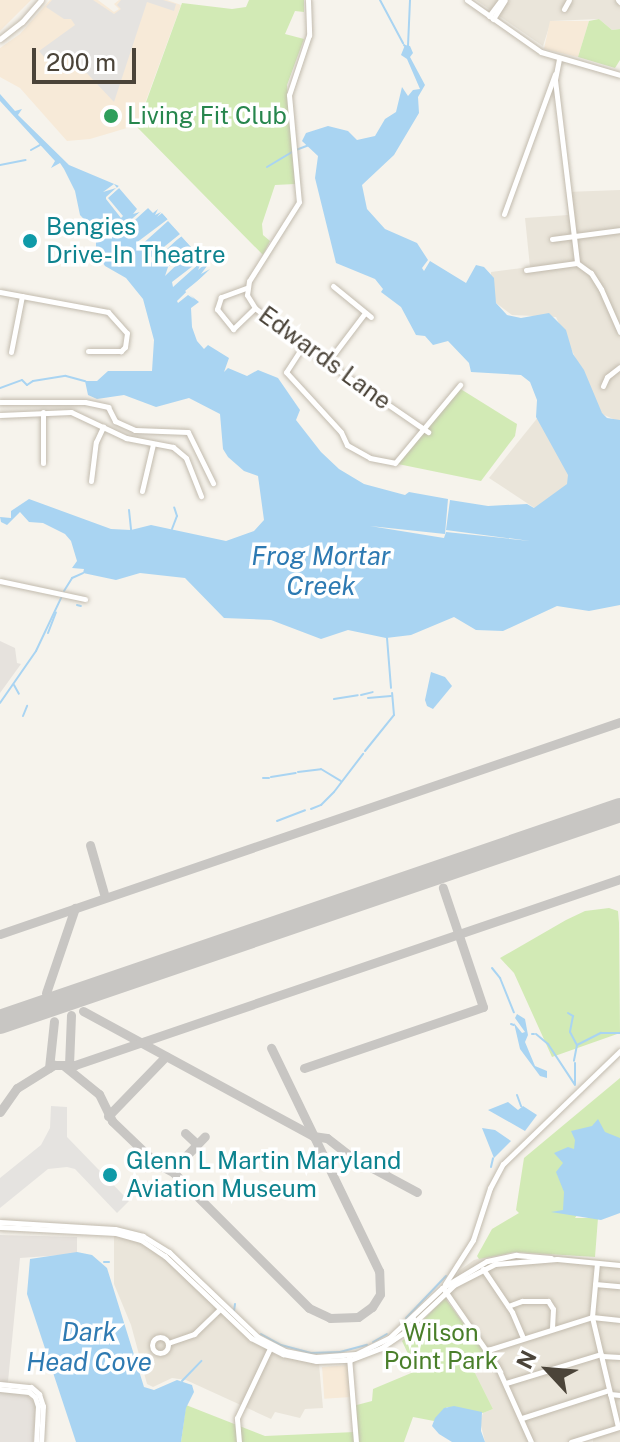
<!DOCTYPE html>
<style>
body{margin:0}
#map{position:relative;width:620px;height:1442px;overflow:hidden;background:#f6f3ec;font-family:"Public Sans",sans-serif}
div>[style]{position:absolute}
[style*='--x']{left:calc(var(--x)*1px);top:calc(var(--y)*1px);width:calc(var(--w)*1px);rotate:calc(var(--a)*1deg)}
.residential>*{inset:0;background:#eae5da}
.commercial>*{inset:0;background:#f7ead8;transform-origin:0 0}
.industrial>*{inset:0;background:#e6e2dd}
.green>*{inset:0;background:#d2eab5}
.parking>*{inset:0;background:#e5e3e0}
.water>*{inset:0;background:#a9d4f2}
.pier>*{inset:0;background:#f6f3ec}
.stream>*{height:2px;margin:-1px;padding:0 1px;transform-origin:1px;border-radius:1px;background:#a9d4f2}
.taxiway>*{height:9px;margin:-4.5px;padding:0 4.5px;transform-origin:4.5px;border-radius:4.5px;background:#c8c6c3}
.runway>*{height:24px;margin:-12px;padding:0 12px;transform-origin:12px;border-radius:12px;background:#c8c6c3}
.roads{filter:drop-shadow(0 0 2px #c2bbae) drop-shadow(0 0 2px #c2bbae)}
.minor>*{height:5px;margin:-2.5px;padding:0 2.5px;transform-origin:2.5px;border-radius:2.5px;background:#fff}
.minor>.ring{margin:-2.5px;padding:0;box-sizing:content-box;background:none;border:5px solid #fff;border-radius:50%}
.dots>*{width:22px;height:22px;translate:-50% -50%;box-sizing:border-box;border:4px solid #fff;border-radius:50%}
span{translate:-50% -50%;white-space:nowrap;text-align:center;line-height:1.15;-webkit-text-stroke:7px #fff;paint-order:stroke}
.leisure-label{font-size:24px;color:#27864d}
.left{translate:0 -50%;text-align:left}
.culture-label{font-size:24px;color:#0d838f}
.street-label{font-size:24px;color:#4b4439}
.park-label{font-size:24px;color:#4a7f2a}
.water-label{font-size:26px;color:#2e7ab2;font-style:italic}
.north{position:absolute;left:508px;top:1330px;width:80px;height:80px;-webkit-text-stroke:6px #fff;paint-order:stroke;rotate:296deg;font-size:22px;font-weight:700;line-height:32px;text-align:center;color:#4b4439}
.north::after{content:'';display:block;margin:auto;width:28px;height:36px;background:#4b4439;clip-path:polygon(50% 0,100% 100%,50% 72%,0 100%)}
.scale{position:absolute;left:32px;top:48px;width:104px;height:36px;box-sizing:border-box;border:4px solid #4b4439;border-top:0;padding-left:10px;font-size:24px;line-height:28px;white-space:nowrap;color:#4b4439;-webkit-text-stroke:6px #fff;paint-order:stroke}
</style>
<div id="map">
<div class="residential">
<i style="clip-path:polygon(476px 0,620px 0,620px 29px,612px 30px,599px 19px,551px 21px,543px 46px)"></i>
<i style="clip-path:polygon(620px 190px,620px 422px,602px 414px,556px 317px,512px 315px,496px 303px,491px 284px,491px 272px,530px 267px,525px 218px,568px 215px,566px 192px)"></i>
<i style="clip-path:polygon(539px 416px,568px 468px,571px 485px,536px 509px,489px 478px)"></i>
<i style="clip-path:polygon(114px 1236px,133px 1240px,158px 1253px,256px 1344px,281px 1357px,319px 1364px,323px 1408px,305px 1409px,300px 1418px,275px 1412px,271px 1419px,186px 1380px,172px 1378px,153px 1387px,147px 1384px,131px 1325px,114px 1284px)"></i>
<i style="clip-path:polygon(542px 1253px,620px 1262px,620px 1442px,593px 1442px,593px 1437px,577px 1442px,485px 1442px,480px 1421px,483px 1413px,493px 1409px,469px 1361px,487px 1352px,449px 1296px,459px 1271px,474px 1260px,497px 1254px)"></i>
</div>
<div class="commercial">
<i style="clip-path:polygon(0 0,31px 0,0 31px)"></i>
<i style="clip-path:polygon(50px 0,98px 0,114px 12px,119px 9px,114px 4px,119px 0,167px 0,181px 5px,137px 125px,90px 139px,67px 141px,20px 88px,0 77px,0 48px,20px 34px)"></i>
<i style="clip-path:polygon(550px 21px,589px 21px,578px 57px,544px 49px)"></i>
<i style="left:349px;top:1365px;width:32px;height:27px;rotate:86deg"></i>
</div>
<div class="industrial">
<i style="clip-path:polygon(0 641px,15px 648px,17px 663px,21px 664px,0 693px)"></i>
<i style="clip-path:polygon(0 1235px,77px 1237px,77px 1254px,20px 1258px,7px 1392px,26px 1394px,36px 1404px,33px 1442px,0 1442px)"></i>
</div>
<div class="green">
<i style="clip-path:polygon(249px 0,304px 0,304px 12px,295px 11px,285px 34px,304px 39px,287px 85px,295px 184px,275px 185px,262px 224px,263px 235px,270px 241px,263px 255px,137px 127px,182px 3px,232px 9px,246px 7px)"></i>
<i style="clip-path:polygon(599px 19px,612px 30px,620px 29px,620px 60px,615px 68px,578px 57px,589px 21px)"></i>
<i style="clip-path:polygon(459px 388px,517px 424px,515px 436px,481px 481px,398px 464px)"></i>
<i style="clip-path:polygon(609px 908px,618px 911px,619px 923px,620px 1033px,552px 1057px,514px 973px,500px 958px,566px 920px,585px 911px)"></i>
<i style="clip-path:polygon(620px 1078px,620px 1153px,575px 1218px,598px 1218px,595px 1257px,515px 1252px,479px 1259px,477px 1256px,492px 1229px,519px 1213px,516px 1210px,524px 1158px)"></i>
<i style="clip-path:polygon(445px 1298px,485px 1353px,469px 1361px,493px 1409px,483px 1413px,447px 1407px,434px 1421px,413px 1417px,404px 1442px,181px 1442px,186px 1405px,265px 1436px,355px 1432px,353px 1406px,372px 1401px,373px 1389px,416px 1371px,402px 1341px)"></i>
</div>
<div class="parking">
<i style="clip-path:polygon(52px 0,93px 0,114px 14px,121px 9px,117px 5px,121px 0,163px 0,176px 4px,174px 11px,147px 2px,114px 102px,66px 51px,50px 64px,39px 51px,75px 25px,71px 19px,64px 19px,46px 7px)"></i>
<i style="clip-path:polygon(51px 1106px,67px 1107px,67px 1137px,129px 1201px,117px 1213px,75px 1169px,67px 1167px,48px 1169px,0 1208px,0 1178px,41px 1145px,50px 1128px)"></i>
</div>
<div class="water">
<i style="clip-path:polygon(405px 45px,410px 46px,413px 53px,410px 57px,425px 85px,418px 97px,419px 113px,394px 155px,362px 185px,367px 209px,385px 229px,417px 243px,428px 260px,422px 268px,424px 271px,430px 261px,466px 283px,476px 265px,484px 267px,494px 278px,496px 303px,507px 315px,521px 318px,549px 313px,566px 330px,573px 354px,584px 370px,602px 413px,607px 418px,620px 420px,620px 605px,589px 611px,557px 606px,503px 631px,476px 630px,454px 617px,411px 635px,386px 638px,348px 630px,321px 639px,271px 620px,224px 618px,185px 578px,140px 573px,116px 580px,83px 573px,84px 569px,72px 568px,77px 561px,71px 541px,65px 534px,43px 523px,29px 522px,20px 512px,7px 525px,1px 522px,0 517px,11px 518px,11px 511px,29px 499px,111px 529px,131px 530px,151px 525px,226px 541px,254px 531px,264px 520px,258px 476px,244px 471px,228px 457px,223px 449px,220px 414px,189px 398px,156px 407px,124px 395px,97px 399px,88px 395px,85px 381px,97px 381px,108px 371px,152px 371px,154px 340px,143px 299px,126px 278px,105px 266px,96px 252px,96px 232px,80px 215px,75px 191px,64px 169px,60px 163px,51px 168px,55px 161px,0 101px,0 94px,15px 111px,22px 109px,18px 115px,69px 165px,119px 186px,107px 198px,120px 187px,140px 212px,122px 228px,149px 207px,153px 212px,158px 208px,181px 235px,175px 241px,182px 236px,192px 248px,183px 258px,193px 249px,202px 259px,174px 283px,203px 261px,211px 270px,185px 291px,199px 302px,191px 308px,192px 327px,197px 341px,204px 349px,208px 345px,229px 358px,224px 372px,228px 368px,247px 376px,258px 370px,278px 378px,300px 410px,296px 420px,321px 452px,339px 469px,364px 484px,405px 495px,409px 492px,448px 499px,445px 534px,370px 526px,444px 538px,446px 532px,530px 541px,446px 530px,450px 500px,488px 506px,527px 504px,534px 508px,567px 484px,568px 475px,536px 417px,537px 400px,530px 382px,521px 375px,471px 372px,469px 363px,448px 341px,433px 345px,425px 336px,416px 335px,401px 307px,381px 292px,383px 289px,375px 279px,336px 263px,315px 178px,318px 156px,302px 141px,306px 133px,328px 126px,348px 131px,357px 140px,375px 136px,385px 119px,396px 112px,402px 87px,408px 96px,413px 90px,420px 89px,407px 59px,401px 55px)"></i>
<i style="clip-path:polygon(431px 672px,445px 677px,452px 686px,433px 709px,427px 706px,425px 700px)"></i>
<i style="clip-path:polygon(517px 1014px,525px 1019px,528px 1035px,525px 1042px,535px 1066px,547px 1071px,547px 1078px,540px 1076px,520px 1049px,514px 1023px,522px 1033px,525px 1032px,515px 1018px)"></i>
<i style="clip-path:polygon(508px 1102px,518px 1110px,523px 1106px,537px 1115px,525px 1131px,488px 1110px)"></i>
<i style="clip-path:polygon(598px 1119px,605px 1132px,620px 1138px,620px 1213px,601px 1220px,551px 1212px,563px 1210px,564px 1192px,556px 1172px,563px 1163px,554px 1153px,568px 1147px,574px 1149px,575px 1140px,571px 1131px,592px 1126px)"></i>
<i style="clip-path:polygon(482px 1128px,495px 1130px,511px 1141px,494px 1158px)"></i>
<i style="clip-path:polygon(77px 1252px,92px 1255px,107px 1268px,144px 1387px,154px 1390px,177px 1380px,192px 1385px,194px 1392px,186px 1408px,181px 1442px,76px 1442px,27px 1294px,30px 1259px)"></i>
<i style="clip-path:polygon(454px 1406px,482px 1412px,481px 1431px,485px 1442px,452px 1442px,439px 1434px,432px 1426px,435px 1418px,444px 1408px)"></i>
</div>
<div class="pier">
<i style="clip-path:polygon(114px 184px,117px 188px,120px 185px,141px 212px,149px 205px,153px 210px,158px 206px,212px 270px,187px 291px,194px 299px,188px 295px,178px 303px,177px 301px,210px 269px,201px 274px,207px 266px,205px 264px,198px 270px,202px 261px,173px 287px,172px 282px,202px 259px,193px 249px,165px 276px,168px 267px,192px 248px,181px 236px,152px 263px,149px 259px,180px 234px,168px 221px,139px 247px,136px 243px,168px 219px,162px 213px,157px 217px,161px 212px,155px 215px,158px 209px,153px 213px,148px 208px,124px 230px,122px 228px,140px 212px,133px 214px,137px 209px,119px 188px,108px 198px,123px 216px,121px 218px,106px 199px,106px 197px,116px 188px,103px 192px)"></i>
</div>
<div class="stream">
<i style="--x:380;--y:0;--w:49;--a:61.9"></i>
<i style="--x:404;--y:45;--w:1;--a:45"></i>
<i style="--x:408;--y:46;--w:46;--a:-87.5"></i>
<i style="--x:31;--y:150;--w:10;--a:-29"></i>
<i style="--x:296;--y:150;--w:14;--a:-21"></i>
<i style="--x:0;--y:165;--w:26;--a:-11"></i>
<i style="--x:267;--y:167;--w:29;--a:-31"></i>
<i style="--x:0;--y:388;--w:23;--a:-20"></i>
<i style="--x:22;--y:380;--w:7;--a:45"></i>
<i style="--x:27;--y:385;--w:7;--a:-34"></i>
<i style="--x:33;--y:381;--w:33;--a:-9"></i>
<i style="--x:66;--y:376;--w:20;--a:15"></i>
<i style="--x:129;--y:510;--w:20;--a:84"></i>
<i style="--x:172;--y:529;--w:14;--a:-69"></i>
<i style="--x:177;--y:516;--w:9;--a:-108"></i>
<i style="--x:64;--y:591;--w:15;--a:-58"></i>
<i style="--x:72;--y:578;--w:12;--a:-24"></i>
<i style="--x:77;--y:605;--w:4;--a:14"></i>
<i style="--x:48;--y:633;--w:22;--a:-69"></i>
<i style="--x:387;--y:638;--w:50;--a:85.4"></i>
<i style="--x:14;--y:685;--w:10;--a:61"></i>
<i style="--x:361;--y:695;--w:12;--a:-14"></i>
<i style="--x:368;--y:698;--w:23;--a:-5"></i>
<i style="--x:334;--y:699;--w:24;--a:-9"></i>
<i style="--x:0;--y:703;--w:63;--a:-55.3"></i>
<i style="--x:36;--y:651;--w:59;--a:-64.7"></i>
<i style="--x:23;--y:716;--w:11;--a:-68"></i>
<i style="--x:365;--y:751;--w:46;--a:-51.1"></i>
<i style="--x:394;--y:715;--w:22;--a:-95"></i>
<i style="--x:298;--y:772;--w:23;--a:-7"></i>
<i style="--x:321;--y:769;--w:23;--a:31"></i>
<i style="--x:271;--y:777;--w:25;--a:-9"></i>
<i style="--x:263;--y:778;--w:6;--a:0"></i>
<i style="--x:311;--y:809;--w:11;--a:-22"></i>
<i style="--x:321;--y:805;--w:18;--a:-45"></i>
<i style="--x:334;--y:792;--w:48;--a:-52.7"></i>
<i style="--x:277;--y:821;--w:30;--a:-21"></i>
<i style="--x:492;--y:968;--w:13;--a:51"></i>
<i style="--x:500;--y:978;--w:37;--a:68"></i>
<i style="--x:568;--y:1013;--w:6;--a:31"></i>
<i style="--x:573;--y:1016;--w:16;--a:101"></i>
<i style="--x:570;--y:1032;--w:15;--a:62"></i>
<i style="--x:577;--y:1045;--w:16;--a:101"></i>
<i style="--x:511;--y:1024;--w:3;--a:18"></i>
<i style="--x:532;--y:1034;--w:2;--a:0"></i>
<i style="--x:536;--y:1034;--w:16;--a:40"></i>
<i style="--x:548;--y:1044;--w:49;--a:56.6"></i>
<i style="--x:577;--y:1045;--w:27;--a:-27"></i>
<i style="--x:601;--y:1033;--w:19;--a:0"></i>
<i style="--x:575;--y:1084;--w:21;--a:-90"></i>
<i style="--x:517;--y:1095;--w:12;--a:70"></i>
<i style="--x:491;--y:1167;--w:9;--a:-77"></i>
<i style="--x:104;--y:1262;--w:5;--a:0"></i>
<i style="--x:234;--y:1311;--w:7;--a:-82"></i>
<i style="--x:406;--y:1318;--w:58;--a:-46.4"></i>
<i style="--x:261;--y:1334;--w:23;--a:29"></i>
<i style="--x:281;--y:1345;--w:31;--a:15"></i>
<i style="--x:311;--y:1353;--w:29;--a:-2"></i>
<i style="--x:340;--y:1352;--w:28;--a:-15"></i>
<i style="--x:373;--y:1342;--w:16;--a:-30"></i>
<i style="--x:182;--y:1381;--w:28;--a:-46"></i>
</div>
<div class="taxiway">
<i style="--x:90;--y:845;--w:54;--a:73.9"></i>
<i style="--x:0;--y:934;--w:655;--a:-18.88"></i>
<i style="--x:46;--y:993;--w:90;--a:-71.2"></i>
<i style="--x:83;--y:1011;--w:262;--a:28.5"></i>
<i style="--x:313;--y:1136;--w:14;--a:8"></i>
<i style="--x:327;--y:1138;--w:29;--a:38"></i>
<i style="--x:350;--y:1156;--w:76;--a:28.2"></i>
<i style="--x:63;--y:1065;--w:46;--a:38.9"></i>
<i style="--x:99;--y:1094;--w:30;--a:64"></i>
<i style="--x:112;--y:1121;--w:61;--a:43.7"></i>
<i style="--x:156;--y:1163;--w:19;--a:28"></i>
<i style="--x:173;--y:1172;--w:192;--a:45"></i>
<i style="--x:309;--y:1308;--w:23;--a:25"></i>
<i style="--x:330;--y:1318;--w:28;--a:-2"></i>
<i style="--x:358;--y:1317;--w:17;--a:-36"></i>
<i style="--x:372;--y:1307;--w:15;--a:-58"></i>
<i style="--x:380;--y:1294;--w:23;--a:-92"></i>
<i style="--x:379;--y:1271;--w:248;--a:-115.8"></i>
<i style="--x:69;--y:1065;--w:50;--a:-87.7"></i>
<i style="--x:49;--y:1068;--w:47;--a:-83.9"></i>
<i style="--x:304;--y:1068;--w:189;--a:-18.8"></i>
<i style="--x:483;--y:1007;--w:126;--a:-108.6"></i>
<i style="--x:0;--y:1112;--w:29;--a:-55"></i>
<i style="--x:17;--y:1088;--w:44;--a:-31.9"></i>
<i style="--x:54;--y:1065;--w:21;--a:0"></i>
<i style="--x:75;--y:1065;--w:576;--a:-18.84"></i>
<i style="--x:108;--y:1116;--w:83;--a:-46"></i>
<i style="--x:185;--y:1133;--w:16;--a:43"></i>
<i style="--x:179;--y:1158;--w:5;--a:0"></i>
<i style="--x:184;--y:1158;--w:30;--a:-46"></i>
</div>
<div class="runway">
<i style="--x:0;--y:1022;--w:655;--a:-18.88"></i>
</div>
<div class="roads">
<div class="minor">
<i style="--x:308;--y:0;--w:35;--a:88"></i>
<i style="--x:309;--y:35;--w:63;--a:108.4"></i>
<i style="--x:289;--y:95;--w:107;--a:84.7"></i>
<i style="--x:299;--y:202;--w:93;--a:122.3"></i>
<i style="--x:249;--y:281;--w:14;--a:98"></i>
<i style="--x:247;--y:295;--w:15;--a:58"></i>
<i style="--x:255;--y:308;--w:61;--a:38.4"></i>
<i style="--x:303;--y:346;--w:152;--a:34.5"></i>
<i style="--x:467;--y:0;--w:90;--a:35.1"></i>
<i style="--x:541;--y:52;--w:82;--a:16.2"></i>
<i style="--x:618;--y:0;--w:3;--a:45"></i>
<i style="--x:564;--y:9;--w:10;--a:-61"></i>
<i style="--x:489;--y:16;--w:20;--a:-53"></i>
<i style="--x:493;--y:19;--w:22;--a:-58"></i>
<i style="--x:0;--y:39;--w:28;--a:-38"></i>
<i style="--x:22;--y:22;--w:29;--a:-49"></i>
<i style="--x:559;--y:59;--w:21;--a:101"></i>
<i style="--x:555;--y:80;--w:184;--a:83.1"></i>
<i style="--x:577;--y:263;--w:17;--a:36"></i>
<i style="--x:591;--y:273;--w:19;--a:58"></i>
<i style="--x:601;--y:289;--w:47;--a:66.2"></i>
<i style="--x:504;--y:214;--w:149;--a:-70"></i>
<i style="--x:552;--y:239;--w:69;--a:-7.5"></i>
<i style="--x:526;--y:270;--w:51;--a:-7.8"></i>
<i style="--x:333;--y:286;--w:49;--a:39.2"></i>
<i style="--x:246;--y:288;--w:27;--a:160"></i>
<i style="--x:221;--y:297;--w:13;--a:108"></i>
<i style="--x:217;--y:309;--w:26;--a:51"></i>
<i style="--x:233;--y:329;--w:30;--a:-44"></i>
<i style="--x:0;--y:292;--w:110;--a:10.5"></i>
<i style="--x:108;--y:312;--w:28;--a:48"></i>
<i style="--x:127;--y:333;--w:14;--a:98"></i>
<i style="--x:125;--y:347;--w:6;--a:135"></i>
<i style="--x:121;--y:351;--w:33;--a:180"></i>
<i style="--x:303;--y:346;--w:31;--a:123"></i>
<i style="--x:286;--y:372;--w:81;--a:47.5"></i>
<i style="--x:341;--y:432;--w:14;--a:65"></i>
<i style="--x:347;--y:445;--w:26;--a:29"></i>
<i style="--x:370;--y:458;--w:25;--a:11"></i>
<i style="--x:395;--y:463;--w:102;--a:-50.2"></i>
<i style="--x:11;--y:352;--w:57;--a:-78.9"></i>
<i style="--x:327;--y:363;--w:63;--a:-52.8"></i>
<i style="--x:603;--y:386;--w:10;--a:-66"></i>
<i style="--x:607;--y:377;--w:16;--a:-38"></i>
<i style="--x:0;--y:402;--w:85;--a:0"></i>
<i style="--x:85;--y:402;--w:24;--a:12"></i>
<i style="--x:108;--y:407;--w:16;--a:63"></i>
<i style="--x:115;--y:421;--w:22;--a:24"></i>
<i style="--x:135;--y:430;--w:53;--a:2.2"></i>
<i style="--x:188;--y:432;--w:57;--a:63.9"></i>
<i style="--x:43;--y:412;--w:51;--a:90"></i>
<i style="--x:0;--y:415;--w:71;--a:-2.4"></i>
<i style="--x:71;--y:412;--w:61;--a:25.3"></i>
<i style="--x:126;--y:438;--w:48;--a:10.8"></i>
<i style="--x:173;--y:447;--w:17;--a:40"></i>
<i style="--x:186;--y:458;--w:41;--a:68.5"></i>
<i style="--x:91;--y:481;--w:39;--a:-83"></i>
<i style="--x:96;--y:442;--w:17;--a:-65"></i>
<i style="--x:142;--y:491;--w:48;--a:-76.8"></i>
<i style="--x:0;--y:581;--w:87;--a:12"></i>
<i style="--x:0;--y:1222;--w:115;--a:3.5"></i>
<i style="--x:115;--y:1229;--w:29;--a:14"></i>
<i style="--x:143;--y:1236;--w:31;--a:32"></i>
<i style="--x:169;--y:1252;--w:123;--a:43.7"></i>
<i style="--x:258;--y:1337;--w:30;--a:27"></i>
<i style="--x:285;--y:1351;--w:32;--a:11"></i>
<i style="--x:316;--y:1357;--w:40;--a:-4.3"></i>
<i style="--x:356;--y:1354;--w:37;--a:-26"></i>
<i style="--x:389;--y:1338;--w:73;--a:-43.3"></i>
<i style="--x:442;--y:1288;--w:52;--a:-31"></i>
<i style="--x:487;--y:1261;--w:30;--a:-12"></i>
<i style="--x:516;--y:1255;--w:35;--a:5"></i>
<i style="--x:0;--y:1227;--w:116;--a:3"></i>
<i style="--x:116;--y:1233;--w:26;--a:16"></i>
<i style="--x:141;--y:1240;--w:29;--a:34"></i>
<i style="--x:165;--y:1256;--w:119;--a:43.6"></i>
<i style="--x:251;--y:1338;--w:36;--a:27"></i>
<i style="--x:283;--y:1354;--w:34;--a:12"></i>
<i style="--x:316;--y:1361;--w:34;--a:-2"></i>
<i style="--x:350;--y:1360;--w:33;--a:-21"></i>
<i style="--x:381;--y:1348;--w:25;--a:-34"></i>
<i style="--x:402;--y:1334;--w:71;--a:-43.3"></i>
<i style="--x:454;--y:1285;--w:46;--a:-27.1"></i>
<i style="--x:495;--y:1264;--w:62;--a:-4.6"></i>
<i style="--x:557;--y:1259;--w:63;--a:5.4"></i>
<i style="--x:597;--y:1263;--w:54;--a:95.3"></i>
<i style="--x:592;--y:1317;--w:113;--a:76.7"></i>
<i style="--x:483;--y:1269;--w:52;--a:56"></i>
<i style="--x:512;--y:1312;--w:28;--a:67"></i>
<i style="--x:445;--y:1284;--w:52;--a:-57.5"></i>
<i style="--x:473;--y:1240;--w:55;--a:-71.9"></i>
<i style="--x:490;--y:1188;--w:27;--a:-62"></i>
<i style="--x:503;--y:1164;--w:163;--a:-44"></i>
<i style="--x:595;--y:1284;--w:25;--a:5"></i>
<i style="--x:445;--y:1291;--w:91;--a:55.3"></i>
<i style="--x:497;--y:1366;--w:83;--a:65.9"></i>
<i style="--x:508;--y:1306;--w:15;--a:-20"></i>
<i style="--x:522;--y:1301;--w:26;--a:0"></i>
<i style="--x:548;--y:1301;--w:9;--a:58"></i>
<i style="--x:553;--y:1309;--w:20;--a:93"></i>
<i class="ring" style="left:152px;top:1337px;width:11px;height:11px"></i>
<i style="--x:168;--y:1343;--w:28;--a:-19"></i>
<i style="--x:194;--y:1334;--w:36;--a:-44"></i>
<i style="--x:488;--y:1350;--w:109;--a:-17.6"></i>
<i style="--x:592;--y:1317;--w:28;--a:6"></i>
<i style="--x:602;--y:1356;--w:18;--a:3"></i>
<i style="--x:349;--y:1357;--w:85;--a:85.3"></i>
<i style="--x:506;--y:1383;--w:99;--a:-17"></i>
<i style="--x:0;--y:1384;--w:31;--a:6"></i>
<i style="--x:31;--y:1387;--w:11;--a:41"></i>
<i style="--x:39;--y:1394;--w:13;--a:72"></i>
<i style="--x:43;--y:1406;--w:36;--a:93"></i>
<i style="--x:0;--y:1389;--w:29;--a:6"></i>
<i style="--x:29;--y:1392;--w:8;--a:40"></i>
<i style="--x:35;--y:1397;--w:9;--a:72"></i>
<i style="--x:38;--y:1406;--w:36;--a:93"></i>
<i style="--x:610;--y:1394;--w:10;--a:6"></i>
<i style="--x:522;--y:1418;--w:91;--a:-17.8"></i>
<i style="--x:239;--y:1442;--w:24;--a:-95"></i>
<i style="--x:237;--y:1418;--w:80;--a:-64.7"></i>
<i style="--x:571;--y:1442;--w:50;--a:-17.4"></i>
</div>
</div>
<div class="dots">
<i style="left:111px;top:116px;background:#2e9e5b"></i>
<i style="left:30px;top:241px;background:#0f9aa8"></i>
<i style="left:110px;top:1175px;background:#0f9aa8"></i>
</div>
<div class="leisure-label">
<span class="left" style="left:127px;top:116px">Living Fit Club</span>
</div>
<div class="culture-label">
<span class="left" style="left:46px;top:241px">Bengies<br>Drive-In Theatre</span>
<span class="left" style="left:126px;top:1175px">Glenn L Martin Maryland<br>Aviation Museum</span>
</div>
<div class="street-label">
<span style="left:325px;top:358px;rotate:36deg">Edwards Lane</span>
</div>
<div class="park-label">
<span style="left:441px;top:1347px">Wilson<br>Point Park</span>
</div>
<div class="water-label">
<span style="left:321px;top:571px">Frog Mortar<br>Creek</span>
<span style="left:89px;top:1347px">Dark<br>Head Cove</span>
</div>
<div class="north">N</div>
<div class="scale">200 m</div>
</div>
